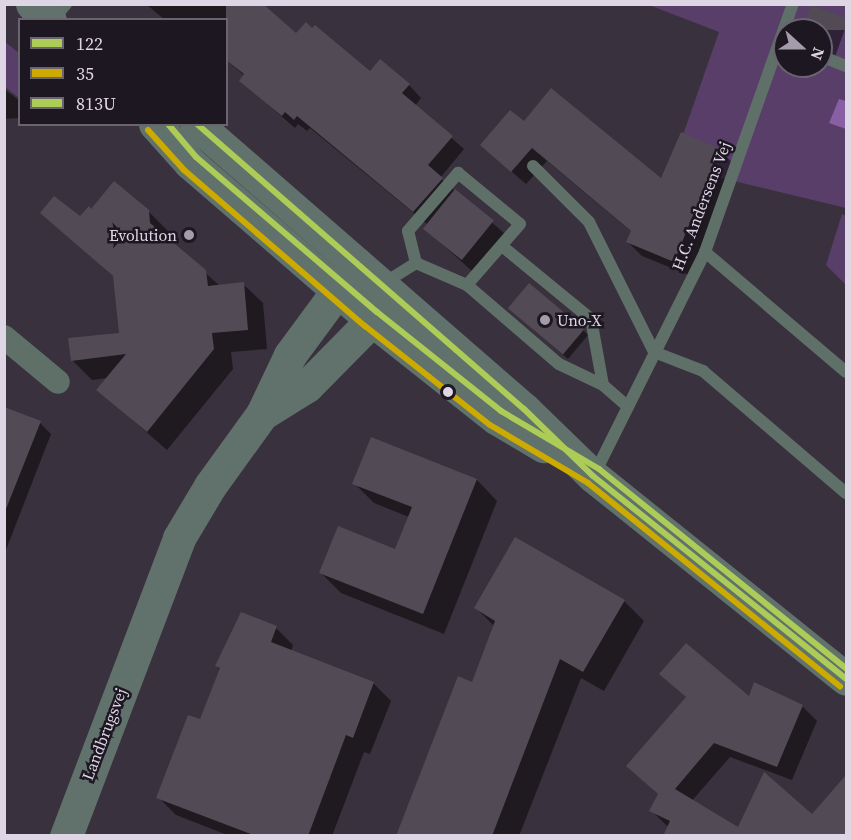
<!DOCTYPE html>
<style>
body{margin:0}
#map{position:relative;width:851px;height:840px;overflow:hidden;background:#39313d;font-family:"Source Serif 4",serif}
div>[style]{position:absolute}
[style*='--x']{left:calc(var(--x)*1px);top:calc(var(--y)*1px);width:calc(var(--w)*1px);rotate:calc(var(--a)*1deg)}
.green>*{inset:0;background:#583e69}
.water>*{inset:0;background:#885fa2}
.shadow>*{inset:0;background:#0007}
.building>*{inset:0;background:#524b56;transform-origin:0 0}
.lane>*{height:12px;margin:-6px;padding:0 6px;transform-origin:6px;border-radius:6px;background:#5f7068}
.street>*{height:24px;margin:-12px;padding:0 12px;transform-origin:12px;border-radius:12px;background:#5f7068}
.secondary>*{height:33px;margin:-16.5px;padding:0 16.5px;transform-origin:16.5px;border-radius:16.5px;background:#60726b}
.bus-1>*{height:6px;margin:-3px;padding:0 3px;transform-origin:3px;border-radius:3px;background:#adcb57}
.bus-2>*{height:6px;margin:-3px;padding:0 3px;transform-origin:3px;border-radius:3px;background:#ca0}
.bus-3>*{height:6px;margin:-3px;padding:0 3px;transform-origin:3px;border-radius:3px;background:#adcb57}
.dots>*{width:16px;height:16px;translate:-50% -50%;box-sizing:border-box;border:3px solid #1d1722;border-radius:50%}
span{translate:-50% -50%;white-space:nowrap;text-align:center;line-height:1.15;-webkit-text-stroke:5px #1d1722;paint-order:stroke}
.street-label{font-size:16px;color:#ded5e5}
.poi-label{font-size:16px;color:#ded5e5}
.right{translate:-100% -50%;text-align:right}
.left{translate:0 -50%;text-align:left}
.frame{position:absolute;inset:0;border:6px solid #ded5e5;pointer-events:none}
.legend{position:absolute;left:18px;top:18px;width:210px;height:108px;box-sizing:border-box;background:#1d1722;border:2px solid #6a6370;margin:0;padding:8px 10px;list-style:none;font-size:18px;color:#ded5e5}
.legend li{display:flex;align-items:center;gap:12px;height:30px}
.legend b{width:30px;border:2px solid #6a6370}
.north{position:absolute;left:773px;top:18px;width:60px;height:60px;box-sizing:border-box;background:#1d1722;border:2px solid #6a6370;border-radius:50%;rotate:111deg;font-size:16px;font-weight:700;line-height:24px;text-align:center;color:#ded5e5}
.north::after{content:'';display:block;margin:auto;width:21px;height:27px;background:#a49caa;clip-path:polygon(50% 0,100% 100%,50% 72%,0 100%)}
</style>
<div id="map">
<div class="green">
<i style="clip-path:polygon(evenodd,649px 5px,846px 5px,846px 208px,672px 166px,719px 32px,649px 5px,785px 30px,821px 30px,821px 66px,785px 66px,785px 30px)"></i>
<i style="clip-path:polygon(4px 41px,19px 53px,19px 98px,5px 87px)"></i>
<i style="clip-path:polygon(842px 214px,846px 216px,846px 285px,826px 265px)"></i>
</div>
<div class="water">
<i style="clip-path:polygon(839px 99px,846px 101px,846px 129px,829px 123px)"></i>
</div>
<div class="shadow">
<i style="clip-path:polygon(146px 4px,261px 4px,296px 35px,370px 73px,409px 85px,421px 98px,415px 106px,464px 149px,440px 178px,504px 233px,472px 271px,424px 228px,427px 224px,310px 128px,307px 131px,298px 124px,295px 128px,241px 81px,245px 76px,226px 60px,226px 20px,165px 20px)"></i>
<i style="clip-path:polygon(835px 15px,846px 26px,835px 57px,821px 52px,821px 30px,803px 30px)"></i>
<i style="clip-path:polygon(4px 89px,20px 101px,20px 118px,4px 119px)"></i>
<i style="clip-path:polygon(524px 123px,662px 180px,719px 150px,734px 164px,689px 275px,642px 256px,628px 242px,632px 232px,547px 161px,526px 184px,497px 159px)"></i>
<i style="clip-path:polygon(92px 211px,148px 211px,168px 231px,169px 241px,220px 286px,243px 284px,263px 303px,267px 349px,231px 352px,233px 369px,167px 450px,98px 390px,108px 378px,92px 380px,72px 360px,120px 334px,115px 278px,42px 213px,80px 218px)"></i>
<i style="clip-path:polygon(515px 314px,583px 330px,588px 335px,568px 359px)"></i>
<i style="clip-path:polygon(4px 409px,40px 423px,51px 434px,4px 555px)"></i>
<i style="clip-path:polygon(372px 439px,477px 480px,497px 501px,444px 634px,341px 593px,321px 573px,396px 550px,409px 517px,374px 503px,354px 483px)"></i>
<i style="clip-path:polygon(624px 601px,644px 621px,604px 691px,581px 678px,519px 836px,397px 836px,473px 684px,495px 627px,476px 608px)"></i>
<i style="clip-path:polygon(276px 628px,293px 645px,291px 651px,374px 684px,391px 701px,370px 754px,364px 752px,332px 836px,230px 836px,176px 815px,158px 797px,201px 721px,221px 670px,217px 666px)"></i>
<i style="clip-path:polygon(662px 674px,749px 699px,802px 706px,817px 721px,792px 780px,730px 757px,669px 827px,666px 825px,651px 810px,659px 795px,628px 766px,687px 698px)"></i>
<i style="clip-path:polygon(846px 777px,846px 836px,771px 836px,812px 816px)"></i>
</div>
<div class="building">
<i style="clip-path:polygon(226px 4px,263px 4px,296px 33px,306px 22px,312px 28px,315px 25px,370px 71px,380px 59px,410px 84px,402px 93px,453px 136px,428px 165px,443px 178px,413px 212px,297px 116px,294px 120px,285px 112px,282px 116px,239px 81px,244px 74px,226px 60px)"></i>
<i style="clip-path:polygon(811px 5px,846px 18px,846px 30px,802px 30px)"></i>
<i style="clip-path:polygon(551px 88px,661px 178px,681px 132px,720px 149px,674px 262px,626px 242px,631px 231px,532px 148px,511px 172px,480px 145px,510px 110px,524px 121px)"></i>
<i style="clip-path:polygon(114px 181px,149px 210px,150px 223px,206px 270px,208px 286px,244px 282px,248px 330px,212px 333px,214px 349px,147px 432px,96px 390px,126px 354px,71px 361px,68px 338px,119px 333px,113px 276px,40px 213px,54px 196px,80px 216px,89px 206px,91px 209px)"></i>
<i style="left:455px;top:189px;width:50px;height:51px;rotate:39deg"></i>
<i style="left:529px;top:283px;width:72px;height:33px;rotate:40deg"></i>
<i style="clip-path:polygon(4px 407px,41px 421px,6px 509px,4px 509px)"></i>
<i style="clip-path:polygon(371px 437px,477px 479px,423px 614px,319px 573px,338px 526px,395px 549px,412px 507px,352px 484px)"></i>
<i style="clip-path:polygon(515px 537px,625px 600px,583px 672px,560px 659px,492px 836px,396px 836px,458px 676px,472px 682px,495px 621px,474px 608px)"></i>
<i style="clip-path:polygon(241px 612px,277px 626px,271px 642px,374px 682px,353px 738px,346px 735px,308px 836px,256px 836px,156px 798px,188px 715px,200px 719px,220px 668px,215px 666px)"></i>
<i style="clip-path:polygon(686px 643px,749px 696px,754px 682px,803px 705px,777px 767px,714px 743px,675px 789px,738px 827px,764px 772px,812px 814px,846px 775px,846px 836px,663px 836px,670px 821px,649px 811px,658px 794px,626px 766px,686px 697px,659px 674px)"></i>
</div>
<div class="lane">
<i style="--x:53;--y:20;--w:21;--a:-51"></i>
<i style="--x:821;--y:56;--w:27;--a:22"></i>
<i style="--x:533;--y:166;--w:79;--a:45"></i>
<i style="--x:589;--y:222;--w:145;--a:63.4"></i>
<i style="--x:654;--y:352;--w:53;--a:21.2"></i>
<i style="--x:703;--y:371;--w:188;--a:40.5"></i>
<i style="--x:502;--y:246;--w:115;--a:39.4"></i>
<i style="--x:591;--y:319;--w:67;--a:79.7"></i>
<i style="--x:705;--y:252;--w:185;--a:40.4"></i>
<i style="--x:416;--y:263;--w:33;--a:-104"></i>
<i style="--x:408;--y:231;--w:77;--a:-49.2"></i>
<i style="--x:458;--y:173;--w:80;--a:39.4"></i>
<i style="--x:520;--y:224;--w:81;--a:131"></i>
<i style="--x:416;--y:263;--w:56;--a:23.3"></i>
<i style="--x:467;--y:285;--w:121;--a:40.7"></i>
<i style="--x:559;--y:364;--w:49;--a:25.5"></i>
<i style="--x:603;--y:385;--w:30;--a:41"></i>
<i style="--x:384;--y:283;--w:38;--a:-32"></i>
<i style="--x:594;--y:475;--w:249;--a:-63.5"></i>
<i style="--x:705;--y:252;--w:263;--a:-70.5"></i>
</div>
<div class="street">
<i style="--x:4;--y:337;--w:70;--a:39.8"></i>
</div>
<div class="secondary">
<i style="--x:32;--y:4;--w:24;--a:42"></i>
<i style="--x:155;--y:124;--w:52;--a:48.1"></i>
<i style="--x:190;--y:163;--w:239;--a:40.8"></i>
<i style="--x:371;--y:319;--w:159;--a:38.4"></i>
<i style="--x:496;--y:418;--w:55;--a:30.8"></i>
<i style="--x:196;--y:124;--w:435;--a:41"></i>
<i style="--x:524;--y:409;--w:96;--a:44.2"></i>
<i style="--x:593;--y:476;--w:324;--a:38.7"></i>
<i style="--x:262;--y:414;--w:53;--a:-31.9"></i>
<i style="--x:307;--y:386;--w:114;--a:-45.4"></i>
<i style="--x:66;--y:836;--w:319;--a:-69.2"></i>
<i style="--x:179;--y:538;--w:61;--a:-59.2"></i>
<i style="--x:210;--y:486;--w:89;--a:-54.2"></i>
<i style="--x:262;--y:414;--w:65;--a:-64.6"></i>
<i style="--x:290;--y:355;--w:113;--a:-53.6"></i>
</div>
<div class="bus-1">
<i style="--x:197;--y:124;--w:434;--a:41.1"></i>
<i style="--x:524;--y:409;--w:96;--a:44.2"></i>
<i style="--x:593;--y:476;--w:324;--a:38.7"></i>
</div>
<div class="bus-2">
<i style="--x:148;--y:130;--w:54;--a:48"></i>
<i style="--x:184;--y:170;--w:239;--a:40.8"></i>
<i style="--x:365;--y:326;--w:159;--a:38.4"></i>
<i style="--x:490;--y:425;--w:114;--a:30.6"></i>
<i style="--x:588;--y:483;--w:324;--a:38.9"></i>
</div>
<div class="bus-3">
<i style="--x:168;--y:124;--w:43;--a:49.7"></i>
<i style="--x:196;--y:157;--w:238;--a:40.6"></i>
<i style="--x:377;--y:312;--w:159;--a:38.6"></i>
<i style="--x:501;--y:411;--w:114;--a:30.6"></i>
<i style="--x:599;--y:469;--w:317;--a:38.9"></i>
</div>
<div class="dots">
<i style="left:189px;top:235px;background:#a49caa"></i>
<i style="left:545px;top:320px;background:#a49caa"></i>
<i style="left:448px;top:392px;background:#ded5e5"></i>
</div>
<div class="street-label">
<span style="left:701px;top:206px;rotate:-69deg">H.C. Andersens Vej</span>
<span style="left:104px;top:734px;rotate:-69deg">Landbrugsvej</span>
</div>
<div class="poi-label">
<span class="right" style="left:177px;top:235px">Evolution</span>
<span class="left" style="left:557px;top:320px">Uno-X</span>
</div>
<div class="frame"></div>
<ul class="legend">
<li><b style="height:8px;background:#adcb57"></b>122</li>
<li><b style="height:8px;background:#ca0"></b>35</li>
<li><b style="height:8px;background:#adcb57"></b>813U</li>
</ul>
<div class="north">N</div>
</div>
